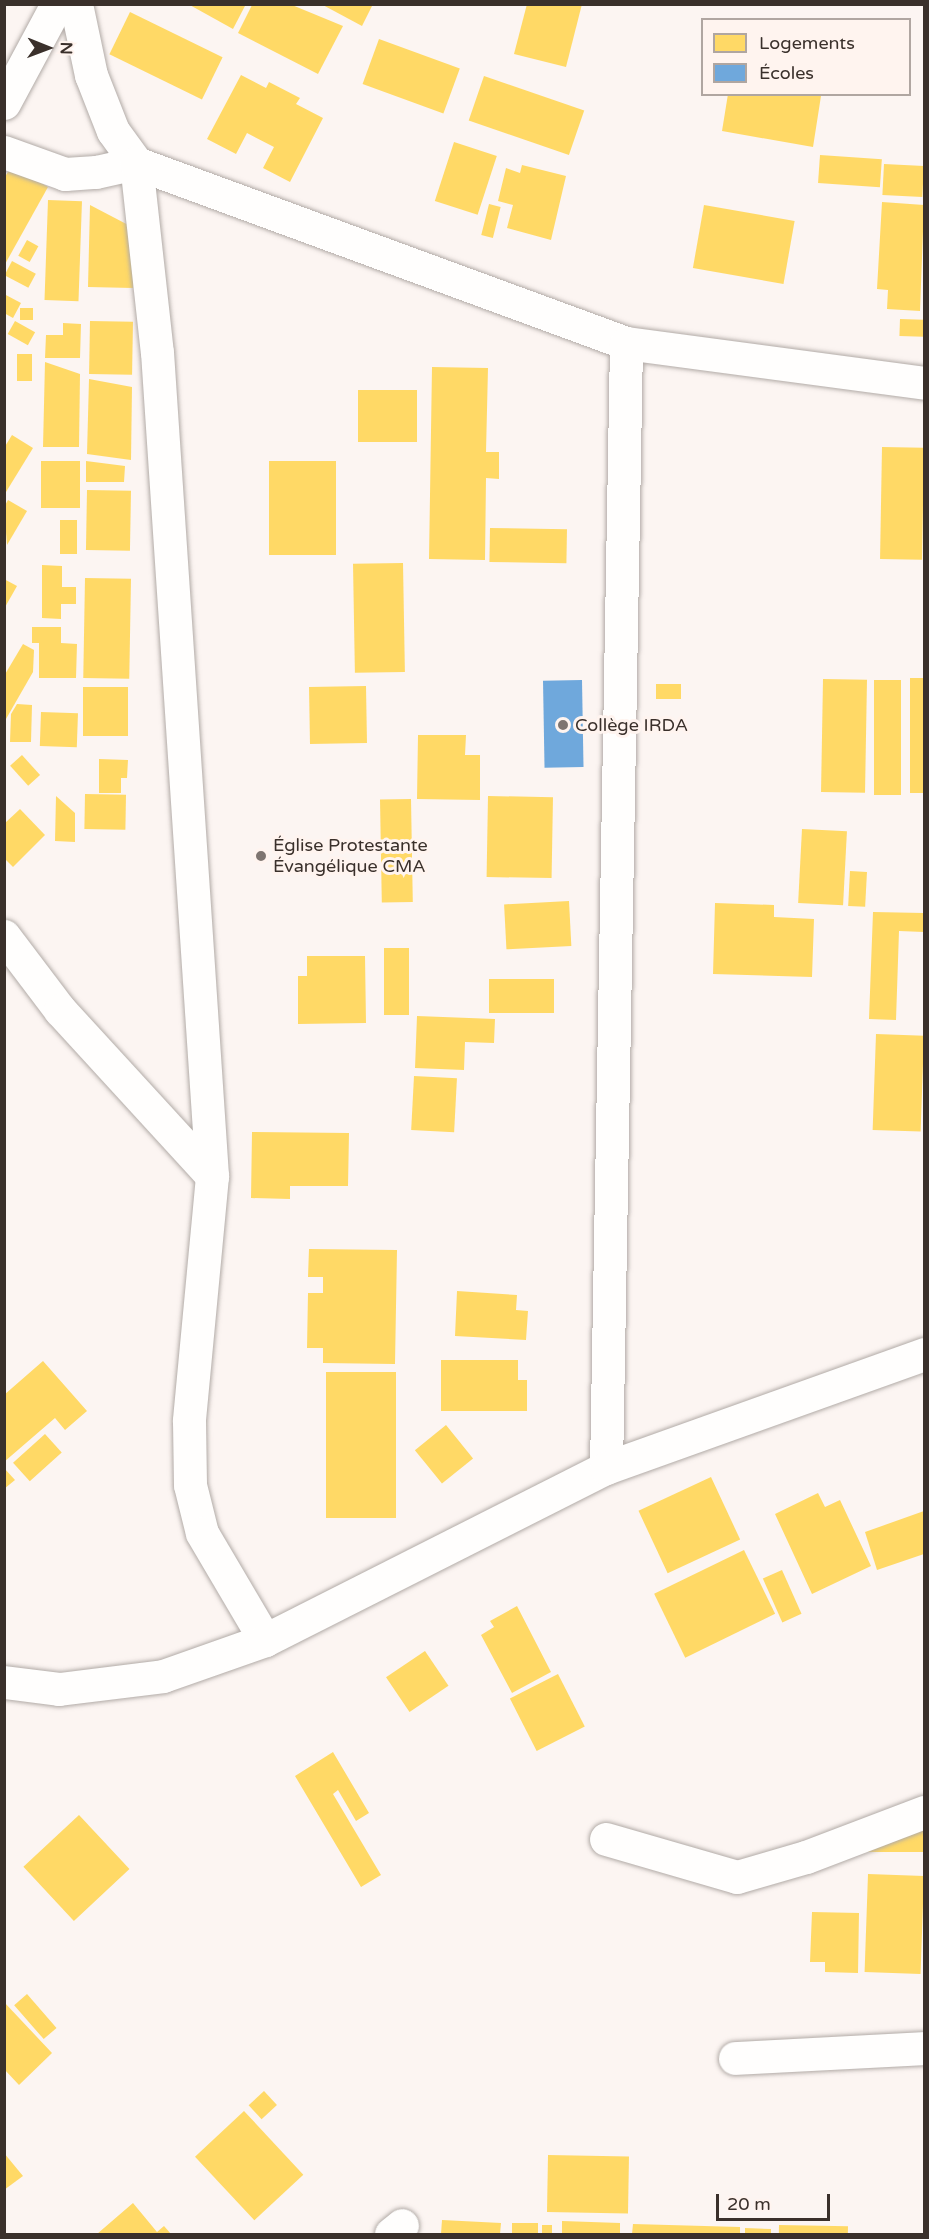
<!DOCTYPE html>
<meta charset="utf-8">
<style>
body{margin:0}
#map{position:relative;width:929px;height:2239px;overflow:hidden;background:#fcf5f2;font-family:"Varela Round",sans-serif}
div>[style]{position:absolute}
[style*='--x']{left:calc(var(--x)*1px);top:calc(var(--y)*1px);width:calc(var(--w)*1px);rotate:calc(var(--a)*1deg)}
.homes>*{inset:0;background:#ffd966;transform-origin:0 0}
.schools>*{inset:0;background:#6fa8dc;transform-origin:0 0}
.roads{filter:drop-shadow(0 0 2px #b2aba7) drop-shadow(0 0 2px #b2aba7)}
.street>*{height:33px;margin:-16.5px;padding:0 16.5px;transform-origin:16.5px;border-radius:16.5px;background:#fffefd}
.dots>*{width:16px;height:16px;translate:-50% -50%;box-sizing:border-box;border:3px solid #fff4ef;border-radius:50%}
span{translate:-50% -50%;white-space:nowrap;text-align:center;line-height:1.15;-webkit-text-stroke:6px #fff4ef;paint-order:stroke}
.poi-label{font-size:18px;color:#3a302b}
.left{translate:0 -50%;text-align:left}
.frame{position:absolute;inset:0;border:6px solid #3a302b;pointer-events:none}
.legend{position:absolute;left:701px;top:18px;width:210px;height:78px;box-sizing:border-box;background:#fff4ef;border:2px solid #b0a6a1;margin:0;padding:8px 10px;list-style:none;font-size:18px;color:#3a302b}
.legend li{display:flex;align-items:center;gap:12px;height:30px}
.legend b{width:30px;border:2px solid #b0a6a1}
.north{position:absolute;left:18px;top:18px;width:60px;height:60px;-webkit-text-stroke:4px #fff4ef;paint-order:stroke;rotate:91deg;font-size:16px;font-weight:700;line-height:24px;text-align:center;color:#3a302b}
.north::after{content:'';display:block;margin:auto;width:21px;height:27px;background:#3a302b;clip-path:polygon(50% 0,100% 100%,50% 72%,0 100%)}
.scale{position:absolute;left:716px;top:2194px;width:114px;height:27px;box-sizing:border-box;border:3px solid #3a302b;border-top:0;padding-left:8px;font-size:18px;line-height:21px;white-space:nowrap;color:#3a302b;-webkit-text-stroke:4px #fff4ef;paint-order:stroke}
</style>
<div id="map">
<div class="homes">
<i style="clip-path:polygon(188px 4px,246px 4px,233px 29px)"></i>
<i style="clip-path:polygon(321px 4px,373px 4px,362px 26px)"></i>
<i style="clip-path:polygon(527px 4px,582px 4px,566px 67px,514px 54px)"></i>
<i style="clip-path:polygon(252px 5px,292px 5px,343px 26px,318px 74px,238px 33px)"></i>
<i style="left:130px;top:12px;width:103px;height:47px;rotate:26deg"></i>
<i style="left:379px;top:39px;width:86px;height:48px;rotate:20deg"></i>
<i style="clip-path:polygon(241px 75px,266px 88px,269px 82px,300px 98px,296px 104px,323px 118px,290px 182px,263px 168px,274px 147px,247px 133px,236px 154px,207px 139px)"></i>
<i style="left:484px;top:76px;width:106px;height:47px;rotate:19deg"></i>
<i style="clip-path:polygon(728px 94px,821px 96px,813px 147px,722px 131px)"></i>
<i style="left:454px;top:142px;width:45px;height:62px;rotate:18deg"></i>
<i style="left:820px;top:155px;width:62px;height:28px;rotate:4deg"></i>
<i style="left:884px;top:164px;width:40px;height:31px;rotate:3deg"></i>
<i style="clip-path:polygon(522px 165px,566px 176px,551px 240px,507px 228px,513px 205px,498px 201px,506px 168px,520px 173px)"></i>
<i style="clip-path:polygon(12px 166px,48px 187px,4px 266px,4px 178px)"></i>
<i style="left:48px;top:200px;width:34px;height:100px;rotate:2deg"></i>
<i style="clip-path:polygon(882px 202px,924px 205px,920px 311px,887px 309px,888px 290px,877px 289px)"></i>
<i style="left:489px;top:204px;width:12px;height:32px;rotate:14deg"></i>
<i style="clip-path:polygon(90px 205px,134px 228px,133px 288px,88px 287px)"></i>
<i style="left:704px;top:205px;width:92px;height:64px;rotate:10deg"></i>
<i style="left:27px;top:240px;width:13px;height:18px;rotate:29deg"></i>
<i style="left:12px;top:261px;width:27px;height:16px;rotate:28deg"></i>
<i style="clip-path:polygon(4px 294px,21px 303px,13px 318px,4px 313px)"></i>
<i style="left:20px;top:308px;width:13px;height:12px"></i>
<i style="left:900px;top:319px;width:24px;height:17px;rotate:2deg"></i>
<i style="left:15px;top:321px;width:23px;height:15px;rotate:29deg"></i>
<i style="left:90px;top:321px;width:43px;height:53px;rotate:1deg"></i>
<i style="clip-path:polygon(63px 323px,81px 324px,80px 358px,45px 358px,46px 335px,63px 335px)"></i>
<i style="left:17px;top:354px;width:15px;height:27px"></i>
<i style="clip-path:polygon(45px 362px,80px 374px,79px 447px,43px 447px)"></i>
<i style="clip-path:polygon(432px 367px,488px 368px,486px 452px,499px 452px,499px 479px,486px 478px,485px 560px,429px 559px)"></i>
<i style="clip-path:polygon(89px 379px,132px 387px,131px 460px,87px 454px)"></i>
<i style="left:358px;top:390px;width:59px;height:52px"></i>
<i style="clip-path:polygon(12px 435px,33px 448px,6px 492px,4px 448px)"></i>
<i style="left:882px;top:447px;width:42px;height:112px;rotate:1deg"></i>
<i style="left:41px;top:461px;width:39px;height:47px"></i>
<i style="clip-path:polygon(86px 461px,125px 466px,124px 482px,86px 482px)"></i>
<i style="left:269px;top:461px;width:67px;height:94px"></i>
<i style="left:87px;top:490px;width:44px;height:60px;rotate:1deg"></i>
<i style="clip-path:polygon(8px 500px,27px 511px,7px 545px,4px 507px)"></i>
<i style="left:60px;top:520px;width:17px;height:34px"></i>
<i style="left:490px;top:528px;width:77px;height:34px;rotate:1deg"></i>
<i style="left:403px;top:563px;width:109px;height:50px;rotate:89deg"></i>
<i style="clip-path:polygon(42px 565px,62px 566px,62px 587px,76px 587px,76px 604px,61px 604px,61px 619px,42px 618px)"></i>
<i style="left:85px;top:578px;width:46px;height:100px;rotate:1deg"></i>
<i style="clip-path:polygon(4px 579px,17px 586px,4px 609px)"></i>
<i style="clip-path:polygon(32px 627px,61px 627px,61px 643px,77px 644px,76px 678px,39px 678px,39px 643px,32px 643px)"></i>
<i style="clip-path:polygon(23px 644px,34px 650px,33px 672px,6px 719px,4px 676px)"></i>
<i style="left:910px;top:678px;width:14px;height:115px"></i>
<i style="left:823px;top:679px;width:44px;height:113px;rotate:1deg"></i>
<i style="left:874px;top:680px;width:27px;height:115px"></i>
<i style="left:681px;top:684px;width:15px;height:25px;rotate:90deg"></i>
<i style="left:366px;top:686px;width:57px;height:57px;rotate:89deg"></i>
<i style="left:83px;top:687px;width:45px;height:49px"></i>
<i style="clip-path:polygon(17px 704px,32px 705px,31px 742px,10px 742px,11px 714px)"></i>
<i style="left:41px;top:712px;width:37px;height:34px;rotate:2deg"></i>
<i style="clip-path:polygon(418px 735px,466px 735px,465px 755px,480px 755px,480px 800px,417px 799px)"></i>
<i style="left:22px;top:755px;width:27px;height:16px;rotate:48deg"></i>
<i style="clip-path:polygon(99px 759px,128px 760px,127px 778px,121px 778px,121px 793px,99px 793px)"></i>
<i style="left:85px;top:794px;width:41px;height:35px;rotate:1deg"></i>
<i style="clip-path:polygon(56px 796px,75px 813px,75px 842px,55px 841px)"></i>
<i style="left:488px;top:796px;width:65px;height:81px;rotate:1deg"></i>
<i style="left:411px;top:799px;width:103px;height:31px;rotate:89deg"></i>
<i style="clip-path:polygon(20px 809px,45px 835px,13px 867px,4px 858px,4px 824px)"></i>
<i style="left:802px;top:829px;width:45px;height:74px;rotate:3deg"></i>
<i style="left:850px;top:871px;width:17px;height:35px;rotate:3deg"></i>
<i style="left:569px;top:901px;width:45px;height:65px;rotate:87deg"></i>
<i style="clip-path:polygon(715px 903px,774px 905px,774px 917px,814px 919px,812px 977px,713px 974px)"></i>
<i style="clip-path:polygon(873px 912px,924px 913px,924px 932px,899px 931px,896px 1020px,869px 1019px)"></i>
<i style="left:384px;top:948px;width:25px;height:67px"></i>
<i style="clip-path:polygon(307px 956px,365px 956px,366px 1023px,298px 1024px,298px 976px,307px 976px)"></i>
<i style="left:554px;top:979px;width:34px;height:65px;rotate:90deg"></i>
<i style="clip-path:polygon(417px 1016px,495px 1019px,494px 1043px,465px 1042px,464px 1070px,415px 1068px)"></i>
<i style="left:876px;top:1034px;width:48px;height:96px;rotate:2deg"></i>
<i style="left:414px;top:1076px;width:43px;height:54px;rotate:3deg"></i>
<i style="clip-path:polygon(252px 1132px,349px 1133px,348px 1186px,290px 1186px,290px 1199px,251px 1198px)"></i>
<i style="clip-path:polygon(309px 1249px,397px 1250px,395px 1364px,323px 1363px,323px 1348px,307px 1348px,308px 1293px,323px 1293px,323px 1277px,308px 1277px)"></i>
<i style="clip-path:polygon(457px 1291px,517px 1295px,516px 1310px,528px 1311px,526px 1340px,455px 1336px)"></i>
<i style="clip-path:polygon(441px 1360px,518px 1360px,518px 1380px,527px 1380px,527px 1411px,441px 1411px)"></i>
<i style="clip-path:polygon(43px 1361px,87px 1411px,65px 1430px,55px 1418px,4px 1462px,4px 1395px)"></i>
<i style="left:326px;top:1372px;width:70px;height:146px"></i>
<i style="left:446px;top:1425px;width:43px;height:40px;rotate:51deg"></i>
<i style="left:45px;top:1434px;width:25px;height:43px;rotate:48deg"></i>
<i style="clip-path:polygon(4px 1468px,15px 1480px,4px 1489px)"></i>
<i style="left:711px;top:1477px;width:69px;height:80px;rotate:65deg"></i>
<i style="clip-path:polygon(818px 1493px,825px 1507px,840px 1500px,871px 1566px,812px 1594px,775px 1514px)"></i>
<i style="clip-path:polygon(924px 1511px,924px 1554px,877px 1570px,865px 1532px)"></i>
<i style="left:744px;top:1550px;width:71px;height:100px;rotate:64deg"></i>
<i style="left:782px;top:1570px;width:48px;height:21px;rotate:66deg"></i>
<i style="clip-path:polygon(517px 1606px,551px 1672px,512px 1693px,481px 1635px,494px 1627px,490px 1621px)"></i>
<i style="left:425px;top:1651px;width:42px;height:47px;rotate:56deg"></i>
<i style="left:558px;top:1674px;width:59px;height:54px;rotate:63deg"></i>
<i style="clip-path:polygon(333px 1752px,369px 1813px,356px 1821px,338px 1790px,333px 1794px,381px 1875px,361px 1887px,295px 1776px)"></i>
<i style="left:79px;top:1815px;width:74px;height:76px;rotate:47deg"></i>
<i style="left:924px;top:1830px;width:22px;height:61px;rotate:90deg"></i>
<i style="left:868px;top:1874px;width:56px;height:98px;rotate:2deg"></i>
<i style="clip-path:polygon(812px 1912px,859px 1913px,858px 1973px,825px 1972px,825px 1962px,810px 1962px)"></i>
<i style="left:27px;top:1994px;width:45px;height:17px;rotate:49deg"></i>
<i style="clip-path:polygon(4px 2002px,52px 2053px,19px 2085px,4px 2069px)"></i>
<i style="left:264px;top:2091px;width:19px;height:21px;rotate:47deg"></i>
<i style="left:244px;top:2111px;width:87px;height:67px;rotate:47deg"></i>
<i style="clip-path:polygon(4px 2153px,23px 2176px,4px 2190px)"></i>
<i style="left:548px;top:2155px;width:81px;height:57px;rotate:1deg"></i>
<i style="clip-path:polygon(133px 2203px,157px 2232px,164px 2226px,171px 2234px,97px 2234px)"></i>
<i style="clip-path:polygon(442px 2220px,501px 2223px,500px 2234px,441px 2234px)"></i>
<i style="clip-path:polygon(562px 2221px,620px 2223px,620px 2234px,562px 2234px)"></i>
<i style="left:512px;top:2223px;width:26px;height:11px"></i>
<i style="clip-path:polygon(633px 2224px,740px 2227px,740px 2234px,632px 2234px)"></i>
<i style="left:542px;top:2225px;width:10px;height:9px"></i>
<i style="left:779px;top:2225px;width:69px;height:9px;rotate:1deg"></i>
<i style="clip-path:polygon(745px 2228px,771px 2229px,771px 2234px,745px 2234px)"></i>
</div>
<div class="schools">
<i style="left:582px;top:680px;width:87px;height:39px;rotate:89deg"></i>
</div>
<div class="roads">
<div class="street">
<i style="--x:76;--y:4;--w:73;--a:78.1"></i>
<i style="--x:91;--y:75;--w:60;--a:68.6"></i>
<i style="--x:113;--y:131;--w:39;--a:54"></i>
<i style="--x:136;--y:163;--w:190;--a:83.7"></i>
<i style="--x:157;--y:352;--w:826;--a:86.18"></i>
<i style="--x:212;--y:1176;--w:246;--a:95.4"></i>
<i style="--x:189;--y:1421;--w:64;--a:89.1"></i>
<i style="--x:190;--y:1485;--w:49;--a:76"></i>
<i style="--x:202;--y:1533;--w:124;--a:59.5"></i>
<i style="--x:4;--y:103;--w:112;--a:-61.8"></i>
<i style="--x:4;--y:152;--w:65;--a:19.8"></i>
<i style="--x:65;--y:174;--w:31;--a:-4"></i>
<i style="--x:96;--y:172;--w:41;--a:-12.7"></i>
<i style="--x:136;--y:163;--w:522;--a:20.17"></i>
<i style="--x:626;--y:343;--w:301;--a:7.6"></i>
<i style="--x:4;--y:936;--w:93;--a:52.9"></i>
<i style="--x:60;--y:1010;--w:225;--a:47.5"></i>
<i style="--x:606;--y:1468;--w:1125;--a:-88.98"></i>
<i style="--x:4;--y:1682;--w:55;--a:7.3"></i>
<i style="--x:59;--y:1689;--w:105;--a:-7.1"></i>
<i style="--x:163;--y:1676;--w:108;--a:-19.4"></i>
<i style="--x:265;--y:1640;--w:382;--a:-26.8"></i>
<i style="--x:606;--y:1468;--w:338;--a:-19.7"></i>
<i style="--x:606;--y:1839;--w:136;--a:16.2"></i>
<i style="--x:737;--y:1877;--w:72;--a:-16.2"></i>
<i style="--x:806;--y:1857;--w:126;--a:-20.9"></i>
<i style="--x:735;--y:2058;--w:189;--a:-3"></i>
<i style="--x:391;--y:2234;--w:14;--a:-39"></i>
</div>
</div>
<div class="dots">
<i style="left:563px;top:725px;background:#7e7571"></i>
<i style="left:261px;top:856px;background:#7e7571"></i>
</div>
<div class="poi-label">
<span class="left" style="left:575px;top:725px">Collège IRDA</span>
<span class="left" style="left:273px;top:856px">Église Protestante<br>Évangélique CMA</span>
</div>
<div class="frame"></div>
<ul class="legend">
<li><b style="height:16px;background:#ffd966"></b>Logements</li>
<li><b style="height:16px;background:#6fa8dc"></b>Écoles</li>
</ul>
<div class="north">N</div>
<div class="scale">20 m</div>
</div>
